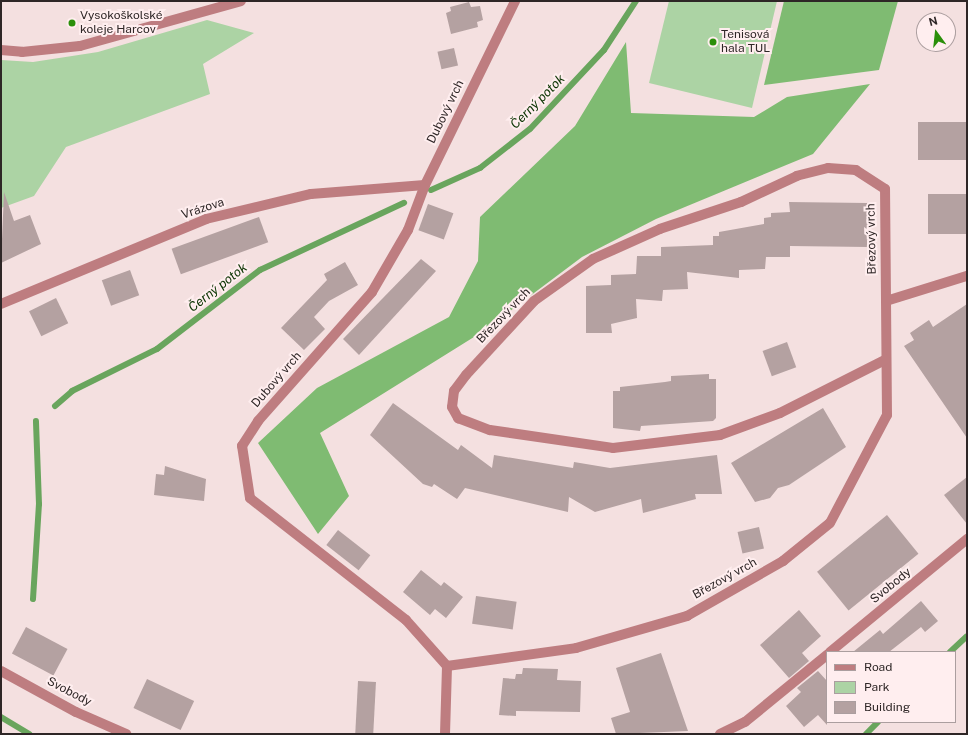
<!DOCTYPE html>
<meta charset="utf-8">
<style>
body{margin:0}
#map{position:relative;width:968px;height:735px;overflow:hidden;background:#f4e0e0;font-family:"Public Sans",sans-serif}
div>[style]{position:absolute}
[style*='--x']{left:calc(var(--x)*1px);top:calc(var(--y)*1px);width:calc(var(--w)*1px);rotate:calc(var(--a)*1deg)}
.green>*{inset:0;background:#acd3a4}
.forest>*{inset:0;background:#7fbb72}
.stream>*{height:6px;margin:-3px;padding:0 3px;transform-origin:3px;border-radius:3px;background:#69a55d}
.building>*{inset:0;background:#b4a1a1;transform-origin:0 0}
.minor>*{height:10px;margin:-5px;padding:0 5px;transform-origin:5px;border-radius:5px;background:#be7d80}
.dots>*{width:11px;height:11px;translate:-50% -50%;box-sizing:border-box;border:2px solid #ffeeef;border-radius:50%}
span{translate:-50% -50%;white-space:nowrap;text-align:center;line-height:1.15;-webkit-text-stroke:4px #ffeeef;paint-order:stroke}
.poi-label{font-size:12px;color:#2e2626}
.left{translate:0 -50%;text-align:left}
.street-label{font-size:12px;color:#2e2626}
.water-label{font-size:13px;color:#0b3402;font-style:italic}
.frame{position:absolute;inset:0;border:2px solid #2e2626;pointer-events:none}
.legend{position:absolute;left:826px;top:651px;width:130px;height:72px;box-sizing:border-box;background:#ffeeef;border:1px solid #ab9e9f;margin:0;padding:5px 7px;list-style:none;font-size:12px;color:#2e2626}
.legend li{display:flex;align-items:center;gap:8px;height:20px}
.legend b{width:20px;border:1px solid #ab9e9f}
.north{position:absolute;left:916px;top:12px;width:40px;height:40px;box-sizing:border-box;background:#ffeeef;border:1px solid #ab9e9f;border-radius:50%;rotate:345deg;font-size:11px;font-weight:700;line-height:16px;text-align:center;color:#2e2626}
.north::after{content:'';display:block;margin:auto;width:14px;height:18px;background:#2b8f0a;clip-path:polygon(50% 0,100% 100%,50% 72%,0 100%)}
</style>
<div id="map">
<div class="green">
<i style="clip-path:polygon(669px 1px,777px 1px,752px 108px,649px 83px)"></i>
<i style="clip-path:polygon(207px 20px,254px 33px,203px 64px,210px 94px,66px 147px,34px 196px,1px 208px,1px 60px,33px 62px,98px 52px)"></i>
</div>
<div class="forest">
<i style="clip-path:polygon(784px 1px,898px 1px,879px 70px,764px 85px)"></i>
<i style="clip-path:polygon(626px 42px,631px 113px,754px 117px,787px 97px,870px 84px,813px 154px,656px 219px,582px 257px,482px 332px,320px 433px,349px 496px,318px 534px,258px 443px,317px 388px,449px 317px,478px 261px,480px 217px,575px 126px)"></i>
</div>
<div class="stream">
<i style="--x:431;--y:190;--w:54;--a:-24.2"></i>
<i style="--x:480;--y:168;--w:63;--a:-38"></i>
<i style="--x:530;--y:129;--w:108;--a:-46.9"></i>
<i style="--x:604;--y:50;--w:59;--a:-56.9"></i>
<i style="--x:55;--y:406;--w:23;--a:-41"></i>
<i style="--x:72;--y:391;--w:95;--a:-26.3"></i>
<i style="--x:157;--y:349;--w:130;--a:-37.5"></i>
<i style="--x:260;--y:270;--w:159;--a:-25"></i>
<i style="--x:33;--y:599;--w:95;--a:-86.4"></i>
<i style="--x:39;--y:504;--w:83;--a:-92.1"></i>
<i style="--x:950;--y:652;--w:23;--a:-43"></i>
<i style="--x:1;--y:717;--w:33;--a:31"></i>
<i style="--x:866;--y:734;--w:17;--a:-45"></i>
</div>
<div class="building">
<i style="clip-path:polygon(469px 2px,471px 7px,480px 6px,483px 20px,477px 22px,478px 27px,451px 34px,446px 13px,451px 11px,450px 7px)"></i>
<i style="left:454px;top:48px;width:18px;height:17px;rotate:77deg"></i>
<i style="left:967px;top:122px;width:38px;height:49px;rotate:90deg"></i>
<i style="clip-path:polygon(4px 192px,14px 221px,30px 215px,41px 244px,1px 263px)"></i>
<i style="left:967px;top:194px;width:40px;height:39px;rotate:90deg"></i>
<i style="clip-path:polygon(789px 202px,867px 203px,868px 247px,790px 246px,790px 257px,766px 257px,765px 269px,739px 270px,739px 278px,687px 272px,688px 289px,663px 290px,662px 301px,636px 299px,637px 318px,611px 324px,612px 333px,586px 333px,586px 286px,611px 285px,611px 275px,636px 274px,637px 256px,661px 256px,661px 247px,713px 245px,713px 236px,719px 236px,719px 232px,764px 224px,764px 218px,771px 217px,771px 213px,790px 212px)"></i>
<i style="left:428px;top:204px;width:27px;height:28px;rotate:20deg"></i>
<i style="left:259px;top:217px;width:27px;height:93px;rotate:70deg"></i>
<i style="clip-path:polygon(421px 259px,436px 271px,359px 355px,343px 339px)"></i>
<i style="clip-path:polygon(345px 262px,358px 285px,329px 301px,314px 317px,325px 329px,304px 350px,281px 328px,327px 280px,324px 274px)"></i>
<i style="left:130px;top:270px;width:27px;height:30px;rotate:70deg"></i>
<i style="left:56px;top:298px;width:28px;height:30px;rotate:64deg"></i>
<i style="clip-path:polygon(967px 304px,967px 438px,904px 346px,914px 340px,910px 333px,929px 320px,933px 327px)"></i>
<i style="left:787px;top:342px;width:27px;height:26px;rotate:70deg"></i>
<i style="clip-path:polygon(709px 374px,709px 379px,716px 379px,716px 418px,713px 421px,641px 426px,640px 431px,613px 428px,613px 391px,620px 391px,620px 387px,665px 382px,671px 381px,671px 376px)"></i>
<i style="clip-path:polygon(393px 403px,458px 450px,461px 445px,492px 468px,494px 455px,573px 468px,574px 462px,610px 468px,717px 455px,722px 494px,695px 494px,696px 499px,643px 513px,641px 499px,595px 512px,569px 497px,568px 512px,465px 488px,457px 499px,434px 484px,432px 487px,423px 484px,370px 435px)"></i>
<i style="clip-path:polygon(823px 408px,846px 447px,789px 485px,778px 488px,770px 498px,755px 502px,731px 463px)"></i>
<i style="clip-path:polygon(165px 466px,206px 479px,204px 501px,154px 495px,156px 474px,164px 475px)"></i>
<i style="clip-path:polygon(967px 477px,967px 524px,944px 495px)"></i>
<i style="left:887px;top:515px;width:50px;height:90px;rotate:51deg"></i>
<i style="left:759px;top:527px;width:22px;height:22px;rotate:77deg"></i>
<i style="left:338px;top:530px;width:41px;height:19px;rotate:38deg"></i>
<i style="clip-path:polygon(421px 570px,441px 586px,444px 582px,463px 597px,446px 618px,435px 609px,430px 615px,403px 592px)"></i>
<i style="left:476px;top:596px;width:41px;height:28px;rotate:8deg"></i>
<i style="clip-path:polygon(921px 601px,938px 621px,925px 632px,921px 627px,889px 652px,853px 652px,880px 630px,883px 634px)"></i>
<i style="clip-path:polygon(799px 610px,821px 636px,802px 653px,809px 661px,789px 678px,760px 645px)"></i>
<i style="left:26px;top:627px;width:47px;height:30px;rotate:28deg"></i>
<i style="clip-path:polygon(661px 653px,688px 731px,616px 734px,611px 718px,630px 712px,616px 668px)"></i>
<i style="clip-path:polygon(523px 668px,558px 669px,557px 680px,581px 681px,580px 712px,516px 711px,516px 716px,499px 715px,503px 678px,515px 679px,516px 674px,522px 674px)"></i>
<i style="clip-path:polygon(818px 671px,827px 681px,827px 725px,818px 715px,804px 727px,786px 706px,801px 692px,797px 688px)"></i>
<i style="left:147px;top:679px;width:52px;height:32px;rotate:25deg"></i>
<i style="left:358px;top:681px;width:18px;height:53px;rotate:3deg"></i>
</div>
<div class="minor">
<i style="--x:1;--y:50;--w:21;--a:5"></i>
<i style="--x:22;--y:52;--w:58;--a:-5.9"></i>
<i style="--x:80;--y:46;--w:167;--a:-15.6"></i>
<i style="--x:886;--y:301;--w:85;--a:-17.2"></i>
<i style="--x:1;--y:304;--w:222;--a:-22.5"></i>
<i style="--x:206;--y:219;--w:108;--a:-13.4"></i>
<i style="--x:311;--y:194;--w:114;--a:-4.5"></i>
<i style="--x:830;--y:652;--w:178;--a:-39.5"></i>
<i style="--x:447;--y:666;--w:130;--a:-7.9"></i>
<i style="--x:576;--y:648;--w:116;--a:-16.1"></i>
<i style="--x:687;--y:616;--w:111;--a:-29.8"></i>
<i style="--x:783;--y:561;--w:60;--a:-39"></i>
<i style="--x:830;--y:523;--w:122;--a:-62.2"></i>
<i style="--x:887;--y:415;--w:226;--a:-90.5"></i>
<i style="--x:885;--y:189;--w:35;--a:-147"></i>
<i style="--x:856;--y:170;--w:28;--a:-176"></i>
<i style="--x:828;--y:168;--w:32;--a:166"></i>
<i style="--x:797;--y:176;--w:62;--a:155.1"></i>
<i style="--x:741;--y:202;--w:85;--a:161.6"></i>
<i style="--x:660;--y:229;--w:73;--a:155.9"></i>
<i style="--x:593;--y:259;--w:72;--a:144.6"></i>
<i style="--x:534;--y:301;--w:100;--a:132.6"></i>
<i style="--x:466;--y:375;--w:20;--a:127"></i>
<i style="--x:454;--y:391;--w:16;--a:97"></i>
<i style="--x:452;--y:407;--w:13;--a:61"></i>
<i style="--x:458;--y:418;--w:34;--a:21"></i>
<i style="--x:490;--y:430;--w:124;--a:8.3"></i>
<i style="--x:613;--y:448;--w:108;--a:-6.9"></i>
<i style="--x:720;--y:435;--w:64;--a:-20.1"></i>
<i style="--x:780;--y:413;--w:118;--a:-26.8"></i>
<i style="--x:1;--y:671;--w:85;--a:28.7"></i>
<i style="--x:76;--y:712;--w:55;--a:23.7"></i>
<i style="--x:445;--y:734;--w:68;--a:-88.3"></i>
<i style="--x:447;--y:666;--w:62;--a:-131.7"></i>
<i style="--x:406;--y:620;--w:198;--a:-142"></i>
<i style="--x:250;--y:498;--w:53;--a:-98.7"></i>
<i style="--x:242;--y:446;--w:30;--a:-57"></i>
<i style="--x:258;--y:421;--w:172;--a:-48.5"></i>
<i style="--x:372;--y:292;--w:72;--a:-59.9"></i>
<i style="--x:408;--y:230;--w:48;--a:-69.3"></i>
<i style="--x:425;--y:185;--w:205;--a:-63.9"></i>
<i style="--x:720;--y:734;--w:28;--a:-26"></i>
<i style="--x:745;--y:722;--w:106;--a:-39.3"></i>
</div>
<div class="dots">
<i style="left:72px;top:23px;background:#2b8f0a"></i>
<i style="left:713px;top:42px;background:#2b8f0a"></i>
</div>
<div class="poi-label">
<span class="left" style="left:80px;top:23px">Vysokoškolské<br>koleje Harcov</span>
<span class="left" style="left:721px;top:42px">Tenisová<br>hala TUL</span>
</div>
<div class="street-label">
<span style="left:446px;top:112px;rotate:-64deg">Dubový vrch</span>
<span style="left:203px;top:209px;rotate:-18deg">Vrázova</span>
<span style="left:872px;top:239px;rotate:-91deg">Březový vrch</span>
<span style="left:504px;top:316px;rotate:-46deg">Březový vrch</span>
<span style="left:277px;top:380px;rotate:-49deg">Dubový vrch</span>
<span style="left:725px;top:579px;rotate:-29deg">Březový vrch</span>
<span style="left:891px;top:586px;rotate:-39deg">Svobody</span>
<span style="left:69px;top:692px;rotate:28deg">Svobody</span>
</div>
<div class="water-label">
<span style="left:538px;top:102px;rotate:-45deg">Černý potok</span>
<span style="left:218px;top:288px;rotate:-38deg">Černý potok</span>
</div>
<div class="frame"></div>
<ul class="legend">
<li><b style="height:5px;background:#be7d80"></b>Road</li>
<li><b style="height:11px;background:#acd3a4"></b>Park</li>
<li><b style="height:11px;background:#b4a1a1"></b>Building</li>
</ul>
<div class="north">N</div>
</div>
